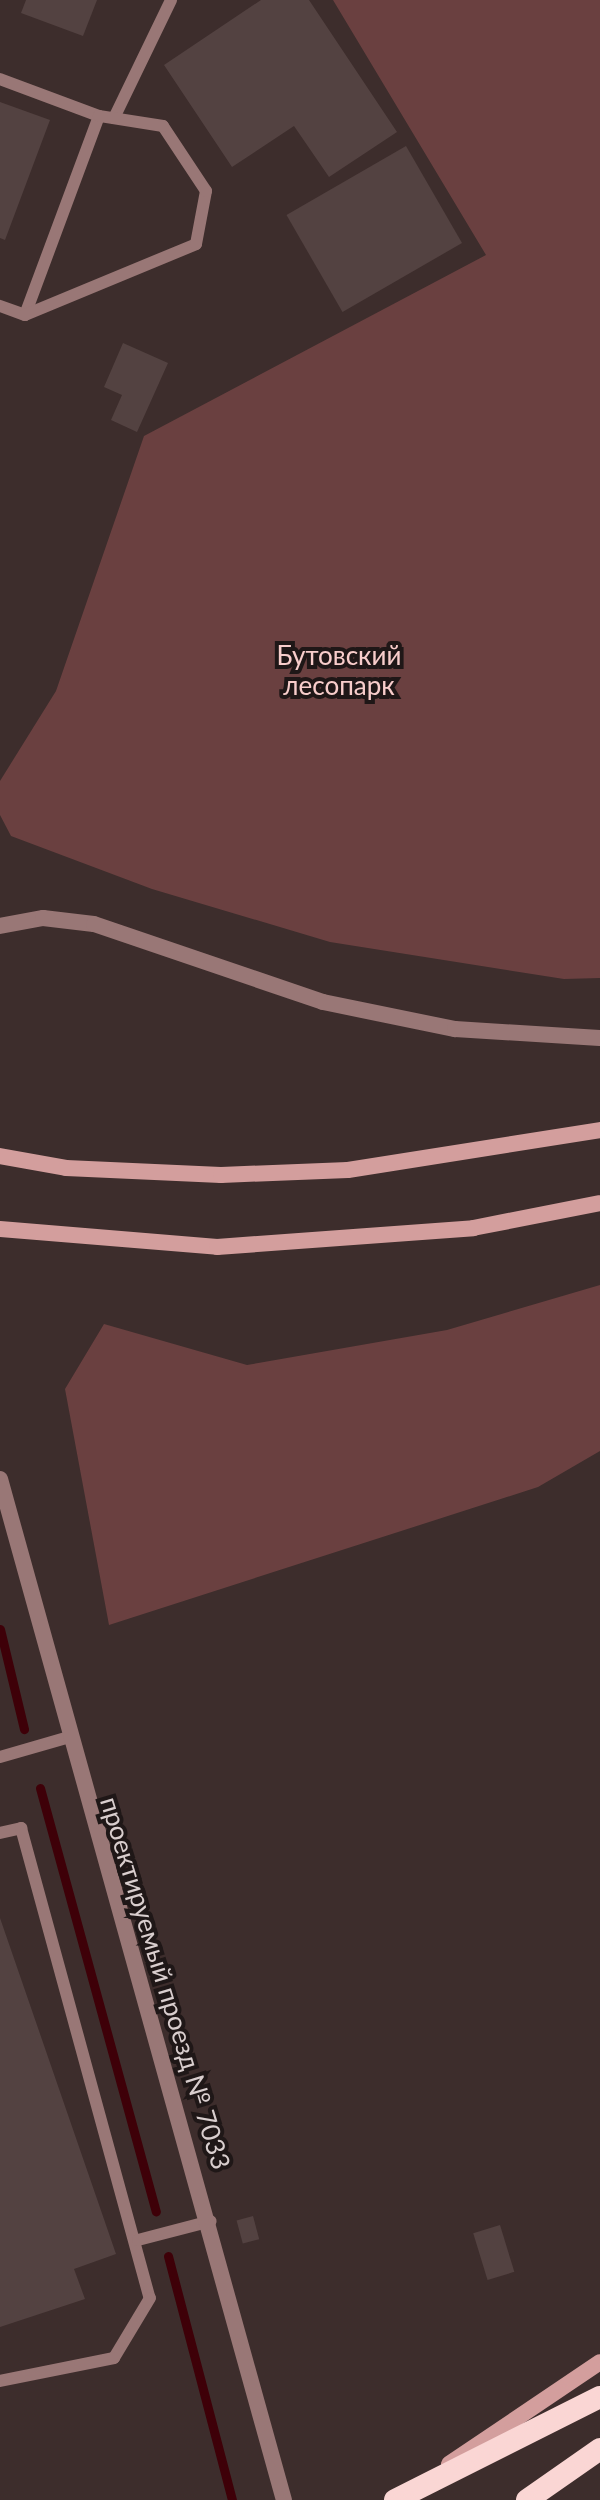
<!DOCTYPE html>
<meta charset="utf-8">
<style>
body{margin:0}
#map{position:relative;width:600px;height:2500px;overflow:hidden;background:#3d2d2c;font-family:Lato,sans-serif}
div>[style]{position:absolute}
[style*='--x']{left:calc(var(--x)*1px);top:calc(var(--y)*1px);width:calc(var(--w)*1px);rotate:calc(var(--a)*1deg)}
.green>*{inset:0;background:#6a4040}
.stream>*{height:9px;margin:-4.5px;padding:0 4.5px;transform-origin:4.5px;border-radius:4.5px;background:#3e0008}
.building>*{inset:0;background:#534241;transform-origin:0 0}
.service>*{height:12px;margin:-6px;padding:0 6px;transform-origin:6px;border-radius:6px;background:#997776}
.minor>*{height:16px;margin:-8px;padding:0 8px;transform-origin:8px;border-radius:8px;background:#997776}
.secondary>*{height:16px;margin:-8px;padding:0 8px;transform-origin:8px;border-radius:8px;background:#d39e9d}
.trunk>*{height:22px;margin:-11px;padding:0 11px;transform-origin:11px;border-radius:11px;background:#fad6d4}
span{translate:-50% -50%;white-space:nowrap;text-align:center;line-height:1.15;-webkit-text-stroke:8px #1f1717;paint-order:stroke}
.park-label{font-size:26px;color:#f8cdcb}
.street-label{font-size:26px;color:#d9cece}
</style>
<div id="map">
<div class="green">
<i style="clip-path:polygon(333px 0,600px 0,600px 978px,564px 979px,330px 942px,152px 889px,11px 836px,0 815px,0 781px,56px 691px,144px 436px,486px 255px)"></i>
<i style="clip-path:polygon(600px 1285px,600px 1451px,538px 1487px,109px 1625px,65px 1389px,104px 1324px,247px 1365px,447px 1330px)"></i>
</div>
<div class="stream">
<i style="--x:0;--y:1629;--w:103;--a:76.5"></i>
<i style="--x:40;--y:1788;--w:439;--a:74.7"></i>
<i style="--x:168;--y:2256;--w:252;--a:75.3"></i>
</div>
<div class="building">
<i style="clip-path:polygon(26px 0,97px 0,83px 36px,21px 13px)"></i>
<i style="clip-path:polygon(261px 0,309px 0,397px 132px,329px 177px,294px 126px,232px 167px,164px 65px)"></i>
<i style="clip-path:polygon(0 102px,50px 120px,5px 240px,0 238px)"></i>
<i style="left:406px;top:146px;width:112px;height:138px;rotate:60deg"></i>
<i style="clip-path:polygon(123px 343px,168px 363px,137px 432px,111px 420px,122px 395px,104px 387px)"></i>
<i style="clip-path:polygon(0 1918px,116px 2254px,74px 2269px,85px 2299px,0 2327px)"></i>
<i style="left:253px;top:2216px;width:24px;height:17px;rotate:75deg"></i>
<i style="left:500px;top:2225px;width:49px;height:28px;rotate:73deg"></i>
</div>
<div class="service">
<i style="--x:0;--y:79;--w:106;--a:20.5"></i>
<i style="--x:99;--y:116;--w:212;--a:110.4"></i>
<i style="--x:25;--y:315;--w:27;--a:-160"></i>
<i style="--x:114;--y:118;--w:131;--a:-64.2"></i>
<i style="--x:25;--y:315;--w:185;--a:-22.5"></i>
<i style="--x:196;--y:244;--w:54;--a:-79.3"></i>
<i style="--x:206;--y:191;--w:78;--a:-123.5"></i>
<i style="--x:163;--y:126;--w:65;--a:-171.1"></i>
<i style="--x:0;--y:1757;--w:69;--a:-16.1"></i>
<i style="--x:0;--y:1833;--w:22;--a:-13"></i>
<i style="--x:21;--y:1828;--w:487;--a:74.7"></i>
<i style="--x:150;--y:2298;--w:70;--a:121"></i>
<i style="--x:114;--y:2358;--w:116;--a:168.6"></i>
<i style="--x:138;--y:2240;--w:75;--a:-14.6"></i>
</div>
<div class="minor">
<i style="--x:0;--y:926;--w:44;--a:-10.5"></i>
<i style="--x:43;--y:918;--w:51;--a:6.7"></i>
<i style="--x:94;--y:924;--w:242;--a:18.8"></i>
<i style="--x:323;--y:1002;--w:135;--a:11.6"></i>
<i style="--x:455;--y:1029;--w:145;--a:3.6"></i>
<i style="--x:0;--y:1479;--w:1060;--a:74.46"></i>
</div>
<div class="secondary">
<i style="--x:0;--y:1156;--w:67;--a:10.3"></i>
<i style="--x:66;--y:1168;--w:155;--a:2.6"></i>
<i style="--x:221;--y:1175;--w:127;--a:-2.3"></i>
<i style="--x:348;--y:1170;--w:255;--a:-9"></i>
<i style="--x:0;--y:1229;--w:218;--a:4.7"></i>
<i style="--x:217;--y:1247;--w:257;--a:-4.2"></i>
<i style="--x:473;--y:1228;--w:129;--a:-11.1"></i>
<i style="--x:449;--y:2464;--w:182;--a:-34"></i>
</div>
<div class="trunk">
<i style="--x:395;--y:2500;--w:229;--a:-26.7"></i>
<i style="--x:527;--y:2500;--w:89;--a:-34.9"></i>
</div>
<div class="park-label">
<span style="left:339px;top:671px">Бутовский<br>лесопарк</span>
</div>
<div class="street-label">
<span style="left:165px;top:1983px;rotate:73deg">проектируемый проезд № 7033</span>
</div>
</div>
